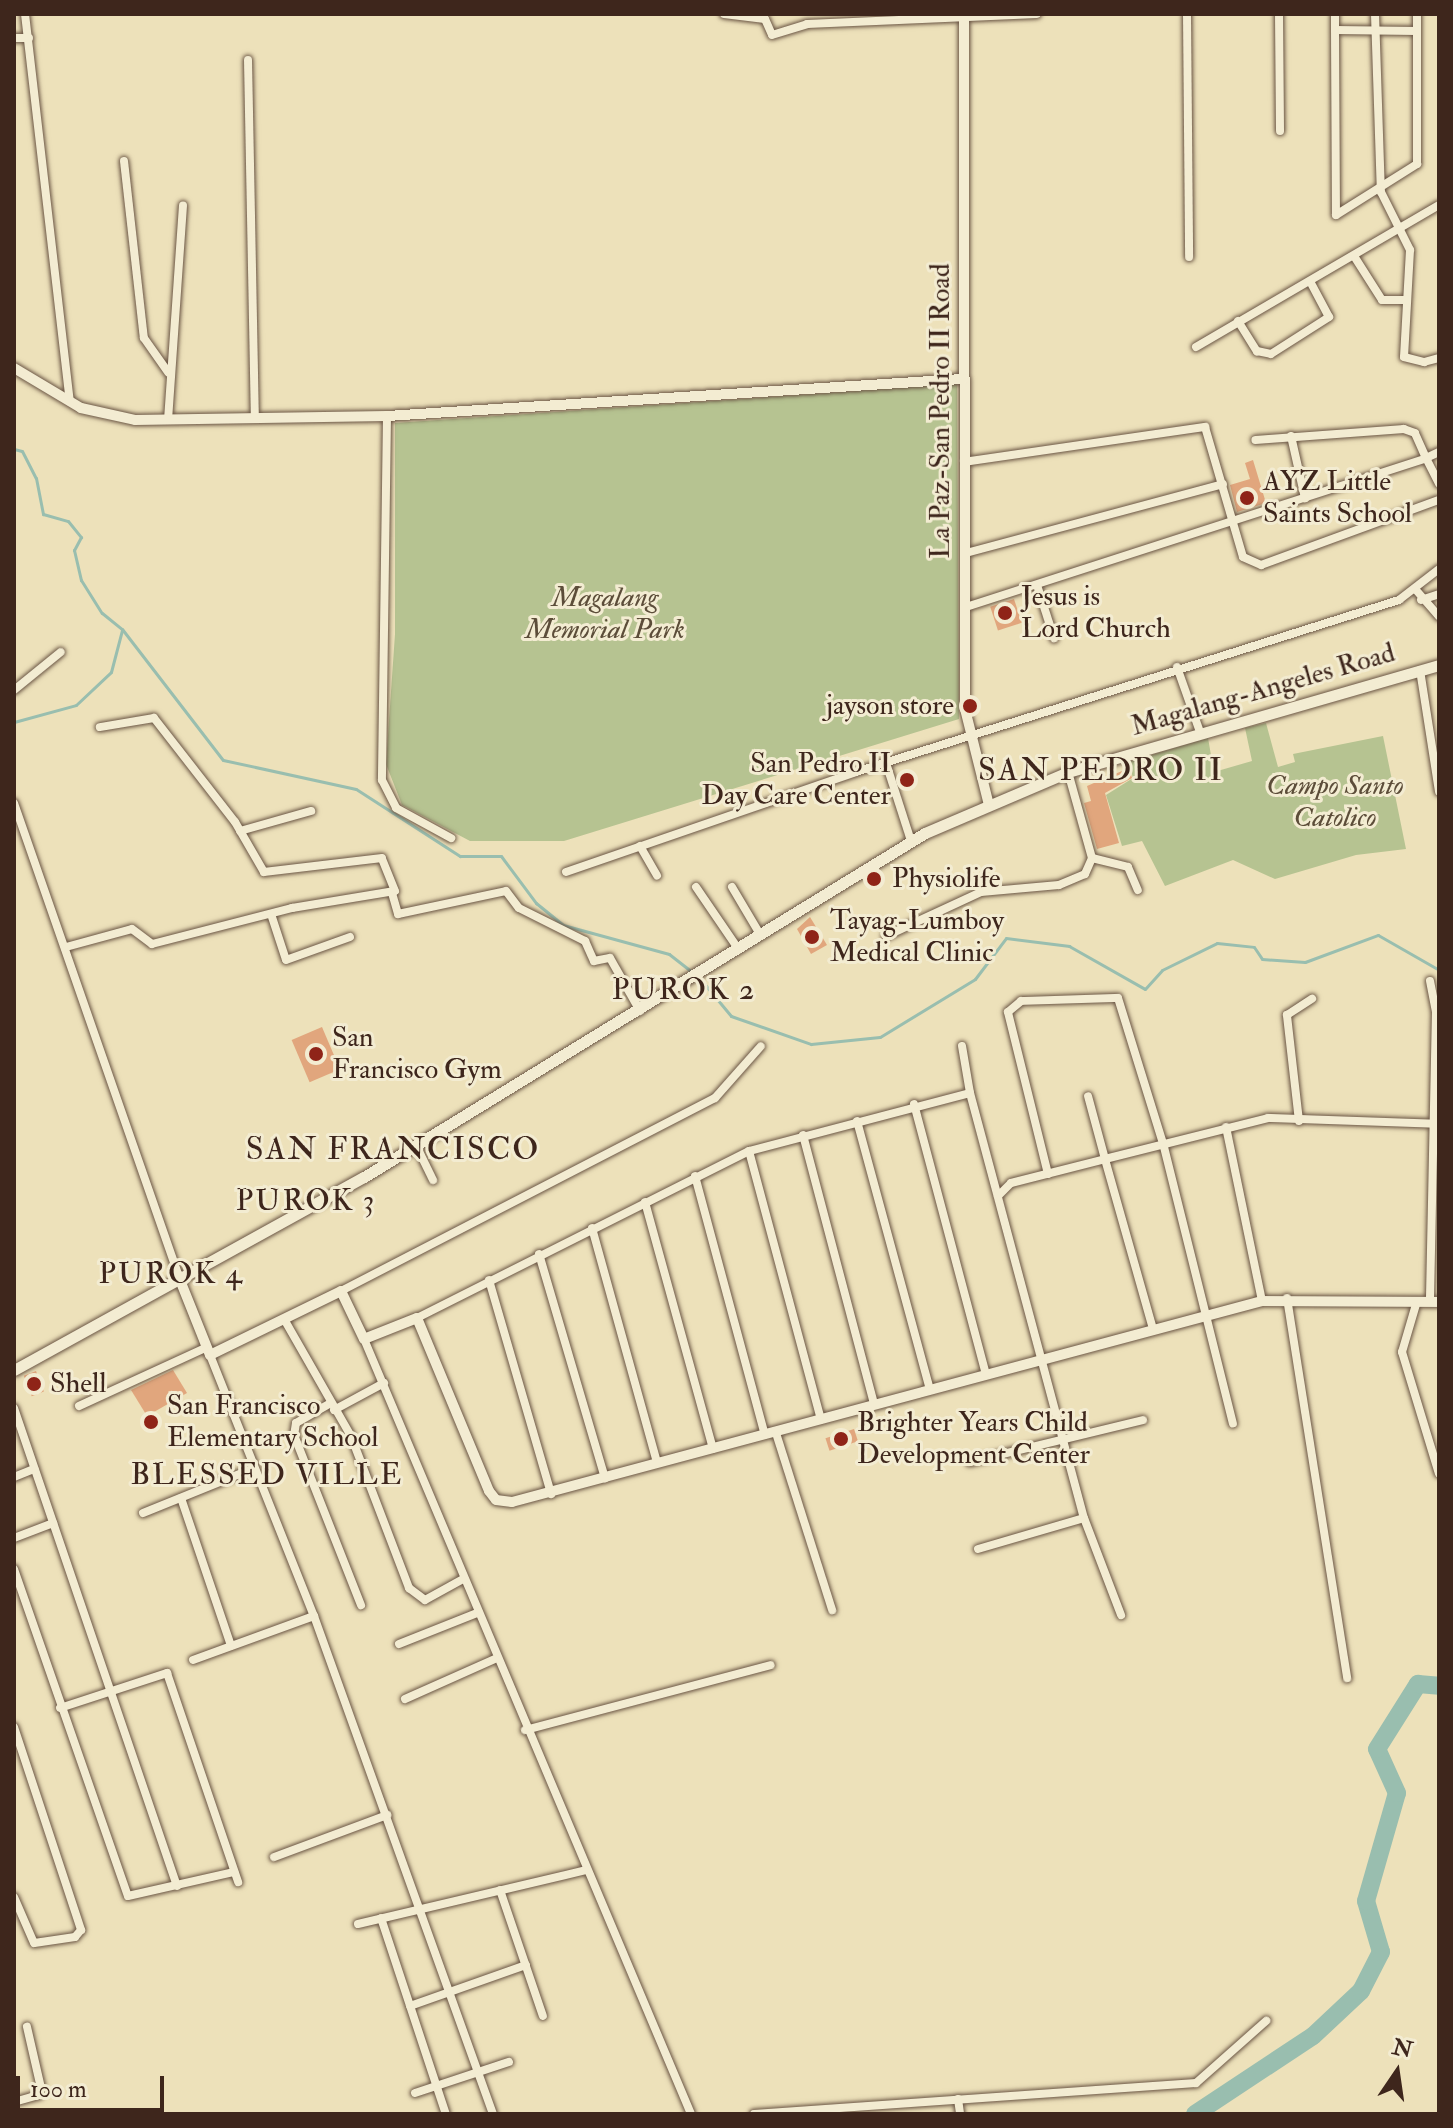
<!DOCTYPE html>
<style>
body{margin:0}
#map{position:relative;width:1453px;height:2128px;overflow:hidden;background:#ede1ba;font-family:"IM FELL Double Pica",serif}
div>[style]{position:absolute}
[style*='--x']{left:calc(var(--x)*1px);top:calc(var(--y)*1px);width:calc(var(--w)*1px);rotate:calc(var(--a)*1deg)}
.green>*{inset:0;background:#b6c391}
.stream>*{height:3px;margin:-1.5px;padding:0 1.5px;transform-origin:1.5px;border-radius:1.5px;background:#99beaf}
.river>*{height:18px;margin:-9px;padding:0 9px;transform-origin:9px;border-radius:9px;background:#99beaf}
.building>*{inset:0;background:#e1a67d;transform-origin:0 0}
.roads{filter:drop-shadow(0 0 2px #6a5544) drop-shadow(0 0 2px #6a5544)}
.minor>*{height:8px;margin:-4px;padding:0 4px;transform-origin:4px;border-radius:4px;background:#f3ecd2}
.tertiary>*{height:10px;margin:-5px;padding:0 5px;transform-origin:5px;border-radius:5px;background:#f3ecd2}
.secondary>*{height:11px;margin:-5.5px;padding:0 5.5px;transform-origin:5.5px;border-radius:5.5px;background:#f3ecd2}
.dots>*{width:22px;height:22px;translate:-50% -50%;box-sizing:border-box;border:4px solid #f3ecd2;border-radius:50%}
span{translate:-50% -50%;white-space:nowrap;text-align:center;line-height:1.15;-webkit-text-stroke:6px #f3ecd2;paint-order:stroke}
.street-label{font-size:28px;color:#3e261c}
.poi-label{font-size:28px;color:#3e261c}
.left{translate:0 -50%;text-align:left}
.right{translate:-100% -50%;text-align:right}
.park-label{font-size:28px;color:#5c4d39;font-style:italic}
.neighbourhood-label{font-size:30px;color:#3e261c;letter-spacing:2px}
.quarter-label{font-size:32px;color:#3e261c;letter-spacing:2px}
.frame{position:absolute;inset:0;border:16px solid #3e261c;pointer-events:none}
.north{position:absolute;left:1357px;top:2032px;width:80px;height:80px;-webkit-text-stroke:6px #f3ecd2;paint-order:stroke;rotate:13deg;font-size:22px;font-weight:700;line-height:32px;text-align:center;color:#3e261c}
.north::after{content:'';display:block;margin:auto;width:28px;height:36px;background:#3e261c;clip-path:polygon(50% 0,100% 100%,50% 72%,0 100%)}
.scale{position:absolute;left:16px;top:2076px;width:148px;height:36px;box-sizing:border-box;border:4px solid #3e261c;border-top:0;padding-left:10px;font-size:24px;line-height:28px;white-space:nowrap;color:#3e261c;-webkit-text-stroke:6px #f3ecd2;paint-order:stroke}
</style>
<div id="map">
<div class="green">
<i style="clip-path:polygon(957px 384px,959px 719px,564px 841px,470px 841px,402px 805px,386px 764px,395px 634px,395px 423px)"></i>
<i style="clip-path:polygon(1266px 723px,1278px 767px,1295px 762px,1293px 754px,1383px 736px,1406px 849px,1356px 855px,1275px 879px,1233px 860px,1165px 886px,1142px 841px,1122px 846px,1106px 795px,1133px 778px,1128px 762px,1208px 738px,1214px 772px,1252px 761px,1245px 728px)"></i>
</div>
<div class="stream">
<i style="--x:14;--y:449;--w:8;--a:14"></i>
<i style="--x:22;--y:451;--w:30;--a:63"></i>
<i style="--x:36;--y:478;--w:37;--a:79"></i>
<i style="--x:43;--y:514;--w:26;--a:16"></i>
<i style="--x:68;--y:521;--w:21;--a:51"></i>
<i style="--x:81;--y:537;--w:15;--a:118"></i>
<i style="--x:74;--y:550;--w:31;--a:77"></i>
<i style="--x:81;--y:580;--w:39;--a:58"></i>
<i style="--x:102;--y:613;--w:26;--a:39"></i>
<i style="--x:122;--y:629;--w:165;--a:52.4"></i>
<i style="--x:223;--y:760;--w:136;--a:12.3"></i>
<i style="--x:356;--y:789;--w:124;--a:32.8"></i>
<i style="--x:460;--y:856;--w:41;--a:0"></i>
<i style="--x:501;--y:856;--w:59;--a:53.3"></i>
<i style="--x:536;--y:903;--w:35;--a:39"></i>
<i style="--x:563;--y:925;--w:110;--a:15.3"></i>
<i style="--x:669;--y:954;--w:28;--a:38"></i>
<i style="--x:14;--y:722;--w:64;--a:-15.3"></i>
<i style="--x:76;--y:705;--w:48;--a:-43.3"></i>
<i style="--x:111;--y:672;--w:43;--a:-75.3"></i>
<i style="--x:697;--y:975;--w:53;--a:50.3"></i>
<i style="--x:731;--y:1016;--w:85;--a:19.3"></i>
<i style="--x:811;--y:1044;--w:69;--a:-5.8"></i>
<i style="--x:880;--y:1037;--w:111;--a:-31.4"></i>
<i style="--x:975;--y:979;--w:51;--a:-52.9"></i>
<i style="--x:1006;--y:938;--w:64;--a:7.2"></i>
<i style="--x:1069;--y:946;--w:87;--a:29.5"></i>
<i style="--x:1145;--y:989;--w:25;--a:-48"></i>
<i style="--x:1162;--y:970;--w:61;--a:-26.1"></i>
<i style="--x:1217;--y:943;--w:37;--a:6"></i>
<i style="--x:1254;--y:947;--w:14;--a:56"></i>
<i style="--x:1262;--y:959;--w:43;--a:4"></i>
<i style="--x:1305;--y:962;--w:78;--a:-20.3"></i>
<i style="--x:1378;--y:935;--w:70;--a:29.8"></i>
</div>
<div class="river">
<i style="--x:1195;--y:2114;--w:141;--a:-33.5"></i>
<i style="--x:1313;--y:2036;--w:66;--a:-43.2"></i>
<i style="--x:1361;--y:1991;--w:44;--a:-62.9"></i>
<i style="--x:1381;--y:1952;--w:53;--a:-106.4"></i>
<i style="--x:1366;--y:1901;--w:112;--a:-74"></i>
<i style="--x:1397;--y:1793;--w:48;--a:-114.4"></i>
<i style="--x:1377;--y:1749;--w:77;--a:-57.8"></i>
<i style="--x:1418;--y:1684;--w:21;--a:5"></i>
</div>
<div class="building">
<i style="clip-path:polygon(1253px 460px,1266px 503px,1237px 512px,1230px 485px,1250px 479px,1245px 463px)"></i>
<i style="left:1014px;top:599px;width:25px;height:25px;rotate:72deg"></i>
<i style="clip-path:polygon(1129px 768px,1132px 778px,1105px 793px,1119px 843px,1097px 849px,1084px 803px,1091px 801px,1087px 786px)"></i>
<i style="clip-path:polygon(810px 917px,827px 945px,811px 954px,797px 929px)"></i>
<i style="left:322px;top:1027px;width:46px;height:33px;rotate:67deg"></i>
<i style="clip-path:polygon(173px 1370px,187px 1393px,147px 1416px,131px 1390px)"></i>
<i style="left:36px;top:1371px;width:22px;height:13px;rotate:69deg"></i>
<i style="left:854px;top:1429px;width:13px;height:30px;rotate:72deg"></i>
</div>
<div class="roads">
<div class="minor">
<i style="--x:25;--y:14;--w:390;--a:83.4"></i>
<i style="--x:724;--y:14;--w:41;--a:7"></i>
<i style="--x:765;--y:19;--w:17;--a:66"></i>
<i style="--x:772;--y:35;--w:37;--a:-17"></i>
<i style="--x:807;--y:24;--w:230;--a:-2.5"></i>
<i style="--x:1187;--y:14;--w:243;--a:89.5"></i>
<i style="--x:1279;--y:14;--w:117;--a:89.5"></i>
<i style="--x:1335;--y:14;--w:16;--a:90"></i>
<i style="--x:1375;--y:14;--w:178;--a:88.1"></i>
<i style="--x:1381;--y:192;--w:65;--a:63.4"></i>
<i style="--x:1410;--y:250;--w:107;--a:93.2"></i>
<i style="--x:1404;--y:357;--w:21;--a:14"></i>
<i style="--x:1424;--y:362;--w:16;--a:-15"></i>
<i style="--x:1417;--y:31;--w:82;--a:-179.3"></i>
<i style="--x:1335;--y:30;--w:185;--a:89.7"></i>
<i style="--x:1336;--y:215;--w:96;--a:-32.2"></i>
<i style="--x:1417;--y:164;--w:150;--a:-90"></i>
<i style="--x:14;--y:38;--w:15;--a:0"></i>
<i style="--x:248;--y:60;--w:359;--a:88.9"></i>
<i style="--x:124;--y:161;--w:178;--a:83.6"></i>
<i style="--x:144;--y:338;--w:42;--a:54.8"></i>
<i style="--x:1354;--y:256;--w:52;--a:57.5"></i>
<i style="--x:1382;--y:300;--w:25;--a:0"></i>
<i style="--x:1238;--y:321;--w:36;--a:58"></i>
<i style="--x:1257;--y:351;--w:14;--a:12"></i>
<i style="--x:1271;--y:354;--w:69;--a:-32.5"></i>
<i style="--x:1329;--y:317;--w:40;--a:-118"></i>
<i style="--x:1196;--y:347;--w:281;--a:-30.3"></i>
<i style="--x:387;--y:416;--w:364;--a:90.8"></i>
<i style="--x:382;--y:780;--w:31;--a:63"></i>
<i style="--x:396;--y:808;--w:63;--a:28.6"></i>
<i style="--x:168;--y:420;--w:215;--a:-86"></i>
<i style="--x:1291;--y:436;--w:64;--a:77.3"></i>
<i style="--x:1439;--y:452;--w:14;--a:155"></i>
<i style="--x:1426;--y:458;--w:29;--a:63"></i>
<i style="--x:964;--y:462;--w:244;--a:-8.3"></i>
<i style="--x:1205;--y:427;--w:135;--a:73.7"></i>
<i style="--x:1243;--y:557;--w:20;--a:24"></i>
<i style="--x:1261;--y:565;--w:189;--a:-20.1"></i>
<i style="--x:966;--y:553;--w:266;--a:-15"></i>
<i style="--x:1037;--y:585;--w:56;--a:72.2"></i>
<i style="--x:1416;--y:590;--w:35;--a:49"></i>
<i style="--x:1421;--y:600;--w:19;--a:-18"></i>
<i style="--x:966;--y:607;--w:484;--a:-17.9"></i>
<i style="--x:1426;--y:458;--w:27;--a:-114"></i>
<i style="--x:1415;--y:433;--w:12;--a:-160"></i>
<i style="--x:1404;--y:429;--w:149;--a:175.8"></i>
<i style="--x:1177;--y:667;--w:69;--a:70.5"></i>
<i style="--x:1420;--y:670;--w:123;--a:81.1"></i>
<i style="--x:14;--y:690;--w:60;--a:-39"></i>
<i style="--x:886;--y:763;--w:82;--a:72.2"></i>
<i style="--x:14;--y:803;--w:500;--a:70.8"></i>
<i style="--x:240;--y:831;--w:74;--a:-15.7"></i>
<i style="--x:640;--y:846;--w:34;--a:60"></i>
<i style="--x:1092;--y:858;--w:37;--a:14"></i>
<i style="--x:1128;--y:867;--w:25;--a:67"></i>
<i style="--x:566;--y:872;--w:307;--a:-19"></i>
<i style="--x:856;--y:772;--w:570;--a:-17.58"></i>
<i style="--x:1399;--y:600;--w:51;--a:-37.8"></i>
<i style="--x:696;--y:887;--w:76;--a:55.7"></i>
<i style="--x:732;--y:887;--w:57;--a:59.4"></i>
<i style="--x:392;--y:893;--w:22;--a:74"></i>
<i style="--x:398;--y:914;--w:110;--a:-12"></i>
<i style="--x:506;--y:891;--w:21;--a:53"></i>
<i style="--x:519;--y:908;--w:74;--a:26.6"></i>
<i style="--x:585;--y:941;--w:22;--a:66"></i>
<i style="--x:594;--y:961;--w:16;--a:-11"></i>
<i style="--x:610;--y:958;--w:61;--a:60.5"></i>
<i style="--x:271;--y:914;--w:48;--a:71.9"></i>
<i style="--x:286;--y:960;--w:68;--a:-19.8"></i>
<i style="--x:886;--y:936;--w:105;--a:-24.9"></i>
<i style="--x:981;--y:892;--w:78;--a:-5.1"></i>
<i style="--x:1059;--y:885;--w:28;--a:-23"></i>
<i style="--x:1085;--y:874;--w:17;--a:-66"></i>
<i style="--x:1092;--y:858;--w:89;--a:-105.6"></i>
<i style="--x:66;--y:947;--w:68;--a:-15.3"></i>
<i style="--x:132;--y:929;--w:25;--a:37"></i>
<i style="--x:152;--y:944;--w:145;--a:-14.4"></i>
<i style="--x:292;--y:908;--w:104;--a:-9.4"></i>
<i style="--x:395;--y:891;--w:35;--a:-112"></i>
<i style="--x:382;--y:858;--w:119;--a:173.2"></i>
<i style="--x:264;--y:872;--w:58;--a:-120.1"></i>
<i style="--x:235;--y:822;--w:132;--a:-127.9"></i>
<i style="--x:154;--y:718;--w:55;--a:170.5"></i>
<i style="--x:1430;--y:981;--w:31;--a:79"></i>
<i style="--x:1436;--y:1011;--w:290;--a:91.2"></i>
<i style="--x:962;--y:1046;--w:48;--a:80.3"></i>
<i style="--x:914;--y:1104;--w:280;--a:75.1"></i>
<i style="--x:857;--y:1121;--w:279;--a:74.8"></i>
<i style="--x:1299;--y:1121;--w:107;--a:-96.5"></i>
<i style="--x:1287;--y:1015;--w:30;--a:-33"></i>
<i style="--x:1226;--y:1127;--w:178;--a:78.3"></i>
<i style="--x:803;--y:1135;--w:278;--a:75.2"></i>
<i style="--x:416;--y:1145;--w:39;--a:64"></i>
<i style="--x:749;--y:1151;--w:278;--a:75"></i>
<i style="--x:1048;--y:1174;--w:167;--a:-103.9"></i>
<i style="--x:1008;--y:1012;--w:17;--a:-40"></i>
<i style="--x:1021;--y:1001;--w:97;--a:-1.8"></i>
<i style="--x:1118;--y:998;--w:152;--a:72.8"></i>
<i style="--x:1163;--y:1143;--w:289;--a:76"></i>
<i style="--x:695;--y:1176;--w:268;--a:74.9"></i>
<i style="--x:998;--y:1196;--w:18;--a:-45"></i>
<i style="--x:1011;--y:1183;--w:97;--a:-14.3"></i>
<i style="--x:1105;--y:1159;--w:65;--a:-105.1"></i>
<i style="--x:645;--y:1202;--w:256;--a:74.6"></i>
<i style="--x:592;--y:1228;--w:244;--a:74.5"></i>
<i style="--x:539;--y:1254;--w:234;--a:73.6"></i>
<i style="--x:489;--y:1280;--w:223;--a:73.8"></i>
<i style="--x:341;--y:1291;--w:421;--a:-27.3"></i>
<i style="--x:715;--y:1098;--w:69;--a:-48.5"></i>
<i style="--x:1287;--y:1298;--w:385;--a:81"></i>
<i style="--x:1417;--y:1301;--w:53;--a:106.4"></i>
<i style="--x:1402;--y:1352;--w:127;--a:73.1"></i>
<i style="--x:417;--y:1318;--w:372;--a:-26.7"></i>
<i style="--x:749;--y:1151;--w:228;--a:-14.7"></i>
<i style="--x:970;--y:1093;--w:440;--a:75"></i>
<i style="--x:1084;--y:1518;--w:104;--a:69.1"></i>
<i style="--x:284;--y:1319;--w:135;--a:60.2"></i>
<i style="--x:351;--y:1436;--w:163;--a:69.1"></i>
<i style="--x:409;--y:1588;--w:20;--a:37"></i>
<i style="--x:425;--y:1600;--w:43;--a:-28.9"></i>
<i style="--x:1153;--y:1329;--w:177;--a:-105.8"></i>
<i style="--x:1105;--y:1159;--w:168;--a:-14.1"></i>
<i style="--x:1268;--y:1118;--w:171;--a:2"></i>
<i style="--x:364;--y:1339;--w:841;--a:67.12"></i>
<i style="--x:210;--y:1355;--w:281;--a:68.3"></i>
<i style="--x:314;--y:1616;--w:529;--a:70.23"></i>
<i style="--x:329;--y:1404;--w:38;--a:150"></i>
<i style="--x:296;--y:1423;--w:12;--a:99"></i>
<i style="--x:294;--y:1435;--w:183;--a:68.5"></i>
<i style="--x:79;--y:1406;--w:141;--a:-24.7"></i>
<i style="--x:14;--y:1408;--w:505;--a:71.17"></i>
<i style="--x:334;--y:1410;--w:57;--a:-28.4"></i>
<i style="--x:776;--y:1433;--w:186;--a:72.4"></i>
<i style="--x:970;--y:1462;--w:178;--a:-13.6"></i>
<i style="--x:14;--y:1477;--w:22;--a:-22"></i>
<i style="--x:181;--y:1498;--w:156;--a:71.3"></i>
<i style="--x:143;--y:1513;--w:118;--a:-22"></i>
<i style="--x:14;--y:1538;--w:42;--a:-21"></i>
<i style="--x:978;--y:1549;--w:110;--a:-16.3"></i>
<i style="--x:14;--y:1569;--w:346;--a:70.8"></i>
<i style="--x:128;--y:1896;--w:109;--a:-12.8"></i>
<i style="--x:399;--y:1644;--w:84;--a:-21.7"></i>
<i style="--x:193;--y:1660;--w:129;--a:-20"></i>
<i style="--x:405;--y:1699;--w:98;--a:-24"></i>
<i style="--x:60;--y:1708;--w:113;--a:-18.1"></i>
<i style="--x:167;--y:1673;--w:221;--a:71.2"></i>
<i style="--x:14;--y:1727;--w:214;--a:71.7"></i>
<i style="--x:81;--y:1930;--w:9;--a:131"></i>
<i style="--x:75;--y:1937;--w:41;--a:171.7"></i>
<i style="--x:34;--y:1943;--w:50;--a:-113.5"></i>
<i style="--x:525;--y:1730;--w:254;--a:-14.8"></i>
<i style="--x:274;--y:1857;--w:121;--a:-20.4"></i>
<i style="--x:500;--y:1890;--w:133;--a:71.2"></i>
<i style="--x:381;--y:1918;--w:206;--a:71.7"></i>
<i style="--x:358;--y:1924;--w:234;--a:-13.3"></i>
<i style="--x:410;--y:2006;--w:123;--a:-19.5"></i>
<i style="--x:415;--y:2093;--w:99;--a:-18.3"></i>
<i style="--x:958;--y:2099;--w:15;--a:82"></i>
<i style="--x:14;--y:2102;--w:26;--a:-16"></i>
<i style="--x:39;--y:2095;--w:7;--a:-74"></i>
<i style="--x:41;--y:2088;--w:63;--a:-102.9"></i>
<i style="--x:754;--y:2114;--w:443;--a:-4"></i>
<i style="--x:1196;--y:2083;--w:94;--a:-41.5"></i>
</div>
<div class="tertiary">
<i style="--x:964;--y:14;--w:695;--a:89.92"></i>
<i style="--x:965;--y:709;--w:99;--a:76"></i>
<i style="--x:14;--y:368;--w:78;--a:30.8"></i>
<i style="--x:81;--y:408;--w:55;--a:12.5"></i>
<i style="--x:135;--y:420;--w:252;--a:-0.9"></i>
<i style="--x:387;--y:416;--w:577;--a:-3.68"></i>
<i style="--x:178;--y:1275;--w:86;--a:68.2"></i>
<i style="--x:210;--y:1355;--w:146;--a:-26"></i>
<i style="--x:341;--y:1291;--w:53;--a:64.4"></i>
<i style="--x:364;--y:1339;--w:57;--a:-21.6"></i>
<i style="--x:417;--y:1318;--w:187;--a:67.4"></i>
<i style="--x:489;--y:1491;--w:11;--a:52"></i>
<i style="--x:496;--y:1500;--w:16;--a:7"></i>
<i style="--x:512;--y:1502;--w:776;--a:-15"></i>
<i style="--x:1262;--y:1301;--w:177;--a:0.3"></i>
</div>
<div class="secondary">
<i style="--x:14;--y:1370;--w:400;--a:-28.9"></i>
<i style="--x:364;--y:1177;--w:658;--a:-31.52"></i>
<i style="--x:925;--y:833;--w:155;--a:-23.1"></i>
<i style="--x:1068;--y:772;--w:386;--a:-16.1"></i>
</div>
</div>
<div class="dots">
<i style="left:1247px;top:498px;background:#8f2418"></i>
<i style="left:1005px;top:613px;background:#8f2418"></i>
<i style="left:970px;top:706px;background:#8f2418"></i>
<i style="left:907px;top:780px;background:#8f2418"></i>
<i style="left:874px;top:879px;background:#8f2418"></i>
<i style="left:812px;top:937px;background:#8f2418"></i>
<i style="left:316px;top:1054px;background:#8f2418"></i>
<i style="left:34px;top:1384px;background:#8f2418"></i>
<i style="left:151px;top:1422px;background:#8f2418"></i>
<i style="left:841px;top:1439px;background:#8f2418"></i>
</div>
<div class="street-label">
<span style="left:941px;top:411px;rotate:-90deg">La Paz-San Pedro II Road</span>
<span style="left:1263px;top:690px;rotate:-16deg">Magalang-Angeles Road</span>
</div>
<div class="poi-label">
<span class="left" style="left:1263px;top:498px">AYZ Little<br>Saints School</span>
<span class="left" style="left:1021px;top:613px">Jesus is<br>Lord Church</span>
<span class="right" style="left:954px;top:706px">jayson store</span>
<span class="right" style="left:891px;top:780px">San Pedro II<br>Day Care Center</span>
<span class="left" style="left:892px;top:879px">Physiolife</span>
<span class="left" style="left:830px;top:937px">Tayag-Lumboy<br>Medical Clinic</span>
<span class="left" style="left:332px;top:1054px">San<br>Francisco Gym</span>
<span class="left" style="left:50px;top:1384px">Shell</span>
<span class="left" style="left:167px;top:1422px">San Francisco<br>Elementary School</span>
<span class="left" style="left:857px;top:1439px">Brighter Years Child<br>Development Center</span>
</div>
<div class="park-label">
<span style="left:605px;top:614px">Magalang<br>Memorial Park</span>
<span style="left:1335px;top:802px">Campo Santo<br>Catolico</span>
</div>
<div class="neighbourhood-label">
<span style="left:684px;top:990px">PUROK 2</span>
<span style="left:306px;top:1201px">PUROK 3</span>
<span style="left:171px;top:1274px">PUROK 4</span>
<span style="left:267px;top:1475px">BLESSED VILLE</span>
</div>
<div class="quarter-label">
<span style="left:1101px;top:770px">SAN PEDRO II</span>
<span style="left:393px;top:1149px">SAN FRANCISCO</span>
</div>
<div class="frame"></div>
<div class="north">N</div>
<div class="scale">100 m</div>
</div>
